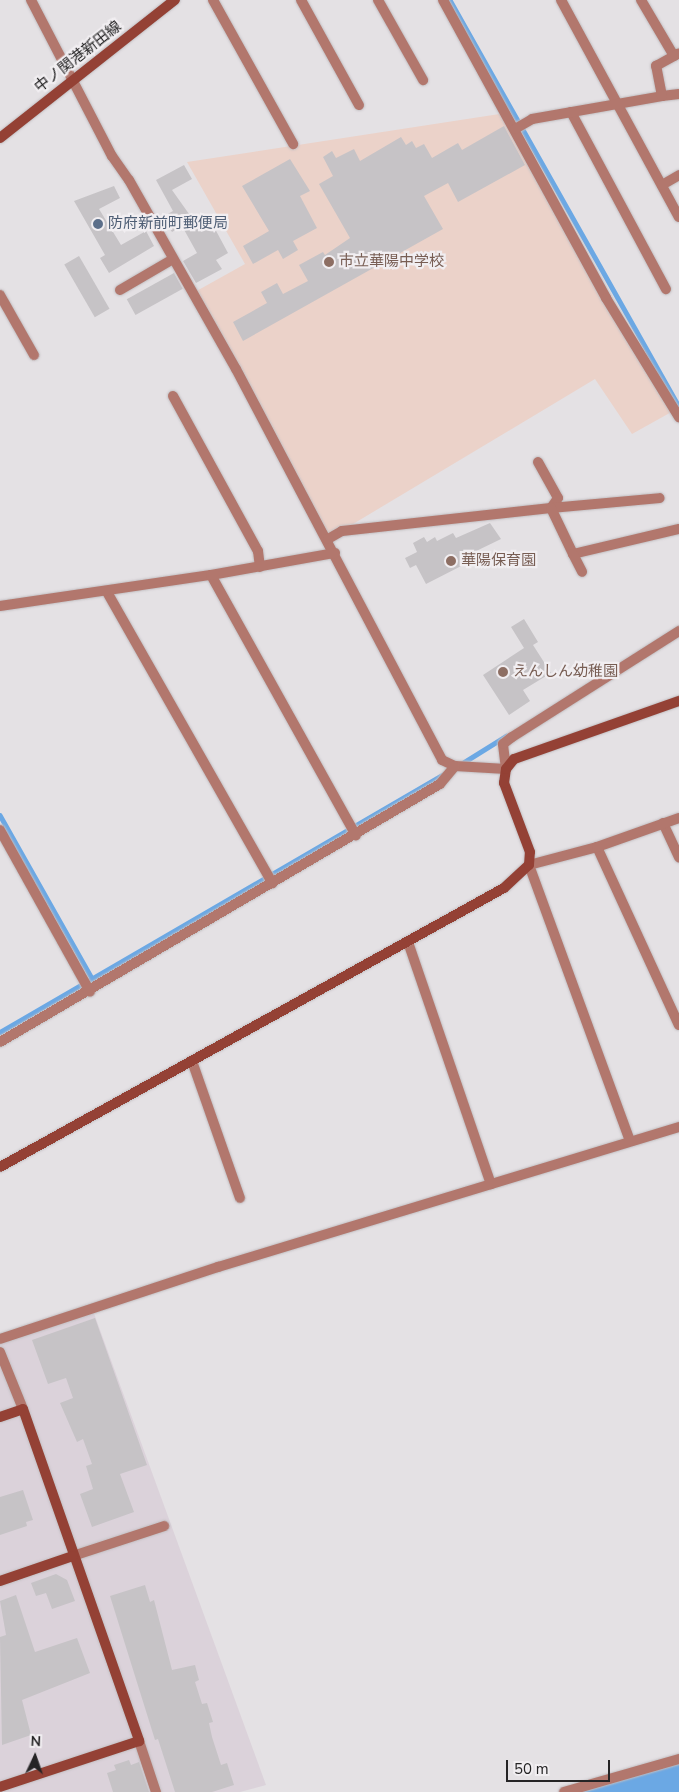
<!DOCTYPE html>
<meta charset="utf-8">
<style>
body{margin:0}
#map{position:relative;width:679px;height:1792px;overflow:hidden;background:#e4e1e4;font-family:"Nunito Sans","Noto Sans JP",sans-serif}
div>[style]{position:absolute}
[style*='--x']{left:calc(var(--x)*1px);top:calc(var(--y)*1px);width:calc(var(--w)*1px);rotate:calc(var(--a)*1deg)}
.built>*{inset:0;background:#dbd2da}
.education>*{inset:0;background:#ebd2c9}
.water>*{inset:0;background:#6ba8e4}
.stream>*{height:4.5px;margin:-2.25px;padding:0 2.25px;transform-origin:2.25px;border-radius:2.25px;background:#6ba8e4}
.building>*{inset:0;background:#c6c3c6;transform-origin:0 0}
.roads{filter:drop-shadow(0 0 1px #c2bfc2) drop-shadow(0 0 1px #c2bfc2)}
.street>*{height:10px;margin:-5px;padding:0 5px;transform-origin:5px;border-radius:5px;background:#b2776d}
.secondary>*{height:10px;margin:-5px;padding:0 5px;transform-origin:5px;border-radius:5px;background:#944135}
.dots>*{width:14px;height:14px;translate:-50% -50%;box-sizing:border-box;border:2px solid #f1eef1;border-radius:50%}
span{translate:-50% -50%;white-space:nowrap;text-align:center;line-height:1.15;-webkit-text-stroke:4.5px #f1eef1;paint-order:stroke}
.street-label{font-size:15px;color:#252425}
.service-label{font-size:15px;color:#4e5e75}
.left{translate:0 -50%;text-align:left}
.education-label{font-size:15px;color:#785e54}
.north{position:absolute;left:10px;top:1732px;width:50px;height:50px;-webkit-text-stroke:4px #f1eef1;paint-order:stroke;rotate:3deg;font-size:14px;font-weight:700;line-height:20px;text-align:center;color:#252425}
.north::after{content:'';display:block;margin:auto;width:18px;height:22px;background:#252425;clip-path:polygon(50% 0,100% 100%,50% 72%,0 100%)}
.scale{position:absolute;left:506px;top:1760px;width:104px;height:22px;box-sizing:border-box;border:2px solid #252425;border-top:0;padding-left:6px;font-size:15px;line-height:18px;white-space:nowrap;color:#252425;-webkit-text-stroke:4px #f1eef1;paint-order:stroke}
</style>
<div id="map">
<div class="built">
<i style="clip-path:polygon(92px 1308px,266px 1785px,240px 1792px,0 1792px,0 1339px)"></i>
</div>
<div class="education">
<i style="clip-path:polygon(506px 113px,675px 410px,632px 434px,595px 379px,328px 539px,193px 293px,245px 264px,187px 162px)"></i>
</div>
<div class="water">
<i style="clip-path:polygon(679px 1759px,679px 1792px,569px 1792px)"></i>
</div>
<div class="stream">
<i style="--x:450;--y:0;--w:467;--a:60.6"></i>
<i style="--x:461;--y:764;--w:53;--a:-31.9"></i>
<i style="--x:0;--y:815;--w:189;--a:60.6"></i>
<i style="--x:0;--y:1032;--w:514;--a:-30.16"></i>
</div>
<div class="building">
<i style="clip-path:polygon(504px 126px,525px 165px,458px 202px,448px 183px,424px 196px,443px 229px,243px 341px,233px 322px,267px 303px,261px 292px,277px 283px,283px 294px,308px 281px,299px 265px,323px 252px,325px 255px,350px 238px,319px 184px,333px 176px,323px 157px,332px 151px,336px 158px,354px 149px,360px 161px,401px 137px,406px 145px,412px 141px,416px 148px,424px 144px,432px 158px,458px 143px,462px 150px)"></i>
<i style="clip-path:polygon(290px 159px,310px 191px,300px 196px,317px 228px,293px 241px,298px 250px,283px 259px,278px 250px,253px 264px,243px 246px,269px 231px,242px 186px)"></i>
<i style="clip-path:polygon(184px 165px,192px 179px,172px 190px,194px 221px,207px 214px,228px 253px,216px 260px,222px 269px,196px 283px,183px 261px,197px 253px,182px 226px,172px 232px,165px 221px,164px 216px,173px 211px,156px 180px)"></i>
<i style="clip-path:polygon(114px 186px,120px 198px,99px 209px,121px 245px,146px 231px,154px 246px,109px 273px,100px 258px,105px 255px,74px 201px)"></i>
<i style="left:79px;top:256px;width:61px;height:17px;rotate:60deg"></i>
<i style="left:174px;top:273px;width:18px;height:54px;rotate:61deg"></i>
<i style="clip-path:polygon(490px 523px,501px 539px,468px 555px,471px 561px,426px 584px,416px 565px,410px 568px,405px 558px,417px 552px,413px 543px,424px 537px,427px 542px,435px 537px,437px 541px,453px 533px,456px 538px)"></i>
<i style="clip-path:polygon(524px 619px,538px 642px,533px 645px,551px 673px,523px 690px,530px 701px,509px 715px,483px 675px,524px 648px,511px 627px)"></i>
<i style="clip-path:polygon(95px 1318px,147px 1465px,120px 1474px,134px 1512px,92px 1527px,80px 1494px,93px 1489px,86px 1466px,92px 1464px,83px 1439px,77px 1442px,60px 1403px,73px 1398px,66px 1378px,48px 1384px,32px 1340px)"></i>
<i style="clip-path:polygon(23px 1490px,33px 1520px,26px 1522px,27px 1526px,0 1535px,0 1497px)"></i>
<i style="clip-path:polygon(56px 1574px,67px 1580px,75px 1601px,52px 1609px,46px 1593px,36px 1596px,31px 1583px)"></i>
<i style="clip-path:polygon(145px 1585px,150px 1602px,154px 1600px,172px 1670px,195px 1665px,199px 1680px,195px 1682px,202px 1704px,207px 1703px,213px 1722px,209px 1723px,212px 1737px,221px 1765px,227px 1763px,234px 1785px,212px 1792px,175px 1792px,158px 1739px,155px 1740px,110px 1596px)"></i>
<i style="clip-path:polygon(16px 1595px,35px 1652px,77px 1638px,90px 1673px,22px 1700px,31px 1735px,2px 1745px,0 1637px,6px 1635px,0 1601px)"></i>
<i style="clip-path:polygon(129px 1760px,131px 1765px,139px 1762px,149px 1792px,113px 1792px,107px 1773px,116px 1770px,114px 1765px)"></i>
</div>
<div class="roads">
<div class="street">
<i style="--x:31;--y:0;--w:176;--a:62.6"></i>
<i style="--x:112;--y:156;--w:29;--a:55"></i>
<i style="--x:129;--y:180;--w:217;--a:60.5"></i>
<i style="--x:236;--y:369;--w:442;--a:62.2"></i>
<i style="--x:442;--y:760;--w:14;--a:25"></i>
<i style="--x:455;--y:766;--w:51;--a:3.4"></i>
<i style="--x:506;--y:769;--w:25;--a:-97"></i>
<i style="--x:503;--y:744;--w:11;--a:-38"></i>
<i style="--x:512;--y:737;--w:198;--a:-32.4"></i>
<i style="--x:213;--y:0;--w:165;--a:60.9"></i>
<i style="--x:301;--y:0;--w:120;--a:61.1"></i>
<i style="--x:378;--y:0;--w:92;--a:60.6"></i>
<i style="--x:443;--y:0;--w:340;--a:61.3"></i>
<i style="--x:606;--y:298;--w:140;--a:58.5"></i>
<i style="--x:561;--y:0;--w:247;--a:61.5"></i>
<i style="--x:641;--y:0;--w:65;--a:59.5"></i>
<i style="--x:662;--y:96;--w:17;--a:-7"></i>
<i style="--x:571;--y:112;--w:201;--a:61.8"></i>
<i style="--x:515;--y:129;--w:20;--a:-30"></i>
<i style="--x:532;--y:119;--w:132;--a:-10"></i>
<i style="--x:662;--y:96;--w:31;--a:-101"></i>
<i style="--x:656;--y:66;--w:26;--a:-29"></i>
<i style="--x:662;--y:185;--w:20;--a:-30"></i>
<i style="--x:120;--y:290;--w:61;--a:-30.3"></i>
<i style="--x:0;--y:295;--w:69;--a:60.5"></i>
<i style="--x:173;--y:396;--w:177;--a:61.3"></i>
<i style="--x:258;--y:551;--w:16;--a:83"></i>
<i style="--x:538;--y:462;--w:41;--a:60.9"></i>
<i style="--x:558;--y:498;--w:12;--a:125"></i>
<i style="--x:551;--y:508;--w:109;--a:-5.2"></i>
<i style="--x:328;--y:539;--w:16;--a:-30"></i>
<i style="--x:342;--y:531;--w:210;--a:-6.3"></i>
<i style="--x:551;--y:508;--w:51;--a:64.4"></i>
<i style="--x:573;--y:554;--w:109;--a:-13.3"></i>
<i style="--x:573;--y:554;--w:20;--a:63"></i>
<i style="--x:211;--y:575;--w:298;--a:60.9"></i>
<i style="--x:107;--y:592;--w:335;--a:60.4"></i>
<i style="--x:0;--y:606;--w:213;--a:-8.4"></i>
<i style="--x:211;--y:575;--w:126;--a:-10.1"></i>
<i style="--x:663;--y:823;--w:38;--a:65"></i>
<i style="--x:0;--y:830;--w:185;--a:60.9"></i>
<i style="--x:597;--y:847;--w:196;--a:65.3"></i>
<i style="--x:408;--y:942;--w:256;--a:71.1"></i>
<i style="--x:0;--y:1042;--w:510;--a:-30.39"></i>
<i style="--x:440;--y:784;--w:23;--a:-50"></i>
<i style="--x:192;--y:1061;--w:145;--a:70.7"></i>
<i style="--x:630;--y:1141;--w:294;--a:-110.1"></i>
<i style="--x:529;--y:865;--w:70;--a:-14.8"></i>
<i style="--x:597;--y:847;--w:87;--a:-19.5"></i>
<i style="--x:0;--y:1339;--w:230;--a:-18.3"></i>
<i style="--x:218;--y:1267;--w:482;--a:-16.9"></i>
<i style="--x:0;--y:1352;--w:61;--a:68"></i>
<i style="--x:73;--y:1556;--w:96;--a:-18.2"></i>
<i style="--x:139;--y:1741;--w:54;--a:71.6"></i>
<i style="--x:564;--y:1792;--w:120;--a:-16"></i>
</div>
<div class="secondary">
<i style="--x:0;--y:138;--w:223;--a:-38.3"></i>
<i style="--x:0;--y:1167;--w:576;--a:-28.97"></i>
<i style="--x:504;--y:888;--w:34;--a:-43"></i>
<i style="--x:529;--y:865;--w:13;--a:-86"></i>
<i style="--x:530;--y:852;--w:74;--a:-110.6"></i>
<i style="--x:504;--y:783;--w:14;--a:-82"></i>
<i style="--x:506;--y:769;--w:13;--a:-51"></i>
<i style="--x:514;--y:759;--w:175;--a:-19.4"></i>
<i style="--x:0;--y:1417;--w:24;--a:-19"></i>
<i style="--x:23;--y:1409;--w:352;--a:70.7"></i>
<i style="--x:139;--y:1741;--w:146;--a:161.7"></i>
<i style="--x:0;--y:1581;--w:77;--a:-18.9"></i>
</div>
</div>
<div class="dots">
<i style="left:98px;top:224px;background:#5c6f8a"></i>
<i style="left:329px;top:262px;background:#8d6e63"></i>
<i style="left:451px;top:561px;background:#8d6e63"></i>
<i style="left:503px;top:672px;background:#8d6e63"></i>
</div>
<div class="street-label">
<span style="left:78px;top:57px;rotate:-38deg">中ノ関港新田線</span>
</div>
<div class="service-label">
<span class="left" style="left:108px;top:224px">防府新前町郵便局</span>
</div>
<div class="education-label">
<span class="left" style="left:339px;top:262px">市立華陽中学校</span>
<span class="left" style="left:461px;top:561px">華陽保育園</span>
<span class="left" style="left:513px;top:672px">えんしん幼稚園</span>
</div>
<div class="north">N</div>
<div class="scale">50 m</div>
</div>
